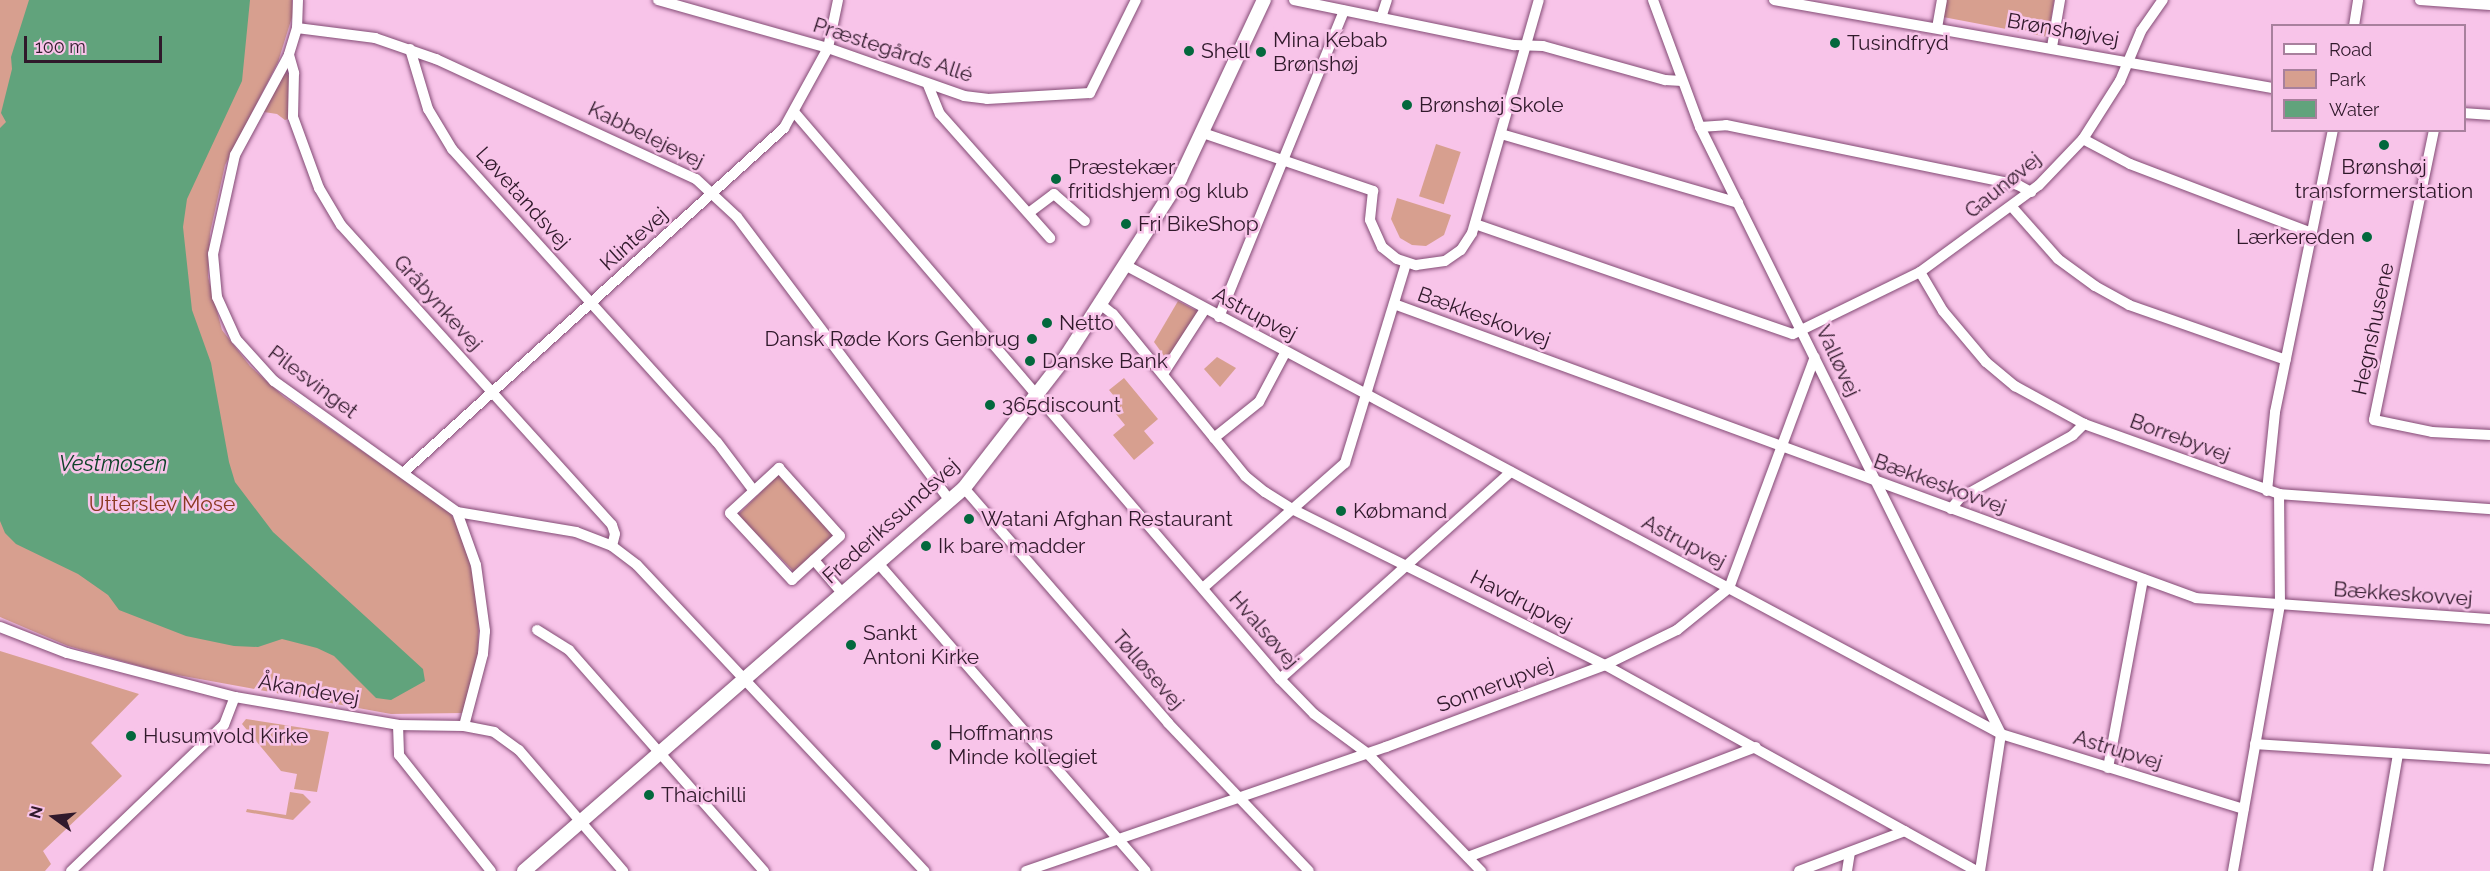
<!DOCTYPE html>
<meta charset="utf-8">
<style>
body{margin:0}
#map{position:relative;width:2490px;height:871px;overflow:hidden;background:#f8c4e9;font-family:Raleway,sans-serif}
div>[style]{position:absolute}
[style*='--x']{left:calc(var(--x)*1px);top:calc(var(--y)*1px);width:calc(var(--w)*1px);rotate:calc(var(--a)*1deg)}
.green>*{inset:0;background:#d79f8f;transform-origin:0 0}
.water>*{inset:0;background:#61a37c}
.roads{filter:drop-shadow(0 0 2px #834b75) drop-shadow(0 0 2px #834b75)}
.minor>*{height:10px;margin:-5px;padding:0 5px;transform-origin:5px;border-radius:5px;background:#fff}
.major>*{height:14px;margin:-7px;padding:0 7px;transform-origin:7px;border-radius:7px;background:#fff}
.dots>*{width:16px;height:16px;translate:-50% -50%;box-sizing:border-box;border:3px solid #f8c4e9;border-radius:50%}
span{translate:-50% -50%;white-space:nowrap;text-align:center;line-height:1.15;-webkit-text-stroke:5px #f8c4e9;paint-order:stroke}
.street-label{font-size:21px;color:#30192b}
.poi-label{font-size:21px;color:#30192b}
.left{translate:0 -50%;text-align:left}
.right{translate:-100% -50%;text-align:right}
.park-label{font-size:21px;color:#8b3820}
.water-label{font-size:22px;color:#0d4228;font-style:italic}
.legend{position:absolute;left:2271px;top:24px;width:195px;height:108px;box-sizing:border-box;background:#f8c4e9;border:2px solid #a8809d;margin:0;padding:8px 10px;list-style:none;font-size:18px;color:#30192b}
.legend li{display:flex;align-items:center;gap:12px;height:30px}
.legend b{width:30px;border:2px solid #a8809d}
.north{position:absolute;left:24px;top:787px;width:60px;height:60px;-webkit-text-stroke:4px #f8c4e9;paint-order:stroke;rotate:285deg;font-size:16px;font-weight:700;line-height:24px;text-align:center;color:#30192b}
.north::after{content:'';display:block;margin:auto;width:21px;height:27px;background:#30192b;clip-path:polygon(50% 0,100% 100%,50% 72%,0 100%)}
.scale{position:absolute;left:24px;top:36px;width:138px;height:27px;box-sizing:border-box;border:3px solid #30192b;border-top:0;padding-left:8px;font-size:18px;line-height:21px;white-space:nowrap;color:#30192b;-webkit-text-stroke:4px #f8c4e9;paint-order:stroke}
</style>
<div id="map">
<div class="green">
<i style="clip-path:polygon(0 0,292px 0,293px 14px,278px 62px,225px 165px,210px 233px,208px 277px,222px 330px,250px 366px,284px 397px,449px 511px,465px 538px,479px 609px,478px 654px,463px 713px,391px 714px,161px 672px,68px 646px,0 617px)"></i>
<i style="clip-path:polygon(1946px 0,2054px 0,2048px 37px,1943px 17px)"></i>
<i style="clip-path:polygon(286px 73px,289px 76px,288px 119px,285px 120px,277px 114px,264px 112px,282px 74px)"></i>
<i style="left:1436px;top:144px;width:26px;height:55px;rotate:18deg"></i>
<i style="clip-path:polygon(1397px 198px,1451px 215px,1444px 235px,1426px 246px,1412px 245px,1400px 238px,1391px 219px)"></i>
<i style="clip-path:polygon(1178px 301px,1199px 312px,1167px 360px,1154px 342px)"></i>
<i style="clip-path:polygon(1217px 357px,1236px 368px,1220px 387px,1204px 369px)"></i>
<i style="clip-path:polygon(1124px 378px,1158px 419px,1144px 431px,1154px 443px,1134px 460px,1113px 435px,1125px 425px,1112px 409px,1119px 402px,1109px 390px)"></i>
<i style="left:778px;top:475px;width:83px;height:57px;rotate:45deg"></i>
<i style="clip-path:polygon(0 651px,139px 694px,91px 743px,122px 776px,43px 851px,51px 864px,45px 871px,0 871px)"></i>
<i style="clip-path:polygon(246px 719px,329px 732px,317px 792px,294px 789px,297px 774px,281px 771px,242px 724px)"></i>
<i style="clip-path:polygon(290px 792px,303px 794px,311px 802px,293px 820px,246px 812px,247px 809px,286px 815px)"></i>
</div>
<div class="water">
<i style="clip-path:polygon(29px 0,250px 0,242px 81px,187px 199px,183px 227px,192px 310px,211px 363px,229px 462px,235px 482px,273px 532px,423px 669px,425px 681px,391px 700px,376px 698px,334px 656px,317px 648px,282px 639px,258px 647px,234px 646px,186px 636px,119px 610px,108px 595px,78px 574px,16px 544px,5px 533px,0 521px,0 128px,6px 122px,1px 113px,12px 69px,11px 57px)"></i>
</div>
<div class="roads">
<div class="minor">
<i style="--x:298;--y:0;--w:28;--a:92"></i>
<i style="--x:297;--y:28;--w:28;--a:107"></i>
<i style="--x:289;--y:55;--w:114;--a:118.4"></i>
<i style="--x:235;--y:155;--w:101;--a:102.5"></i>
<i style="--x:213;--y:254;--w:43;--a:84.7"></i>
<i style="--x:217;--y:297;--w:46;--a:65.7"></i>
<i style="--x:236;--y:339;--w:57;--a:47.9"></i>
<i style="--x:274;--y:381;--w:225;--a:35.6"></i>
<i style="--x:457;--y:512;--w:56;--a:70.3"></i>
<i style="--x:476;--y:565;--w:67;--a:82.2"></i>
<i style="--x:485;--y:631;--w:23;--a:95"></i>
<i style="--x:483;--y:654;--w:74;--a:104.8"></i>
<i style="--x:658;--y:0;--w:177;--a:15.8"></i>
<i style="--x:828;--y:48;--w:144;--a:19.4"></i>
<i style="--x:964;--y:96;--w:23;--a:7"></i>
<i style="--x:987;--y:99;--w:103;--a:-3.3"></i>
<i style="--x:1090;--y:93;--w:104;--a:-63.7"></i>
<i style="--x:1294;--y:0;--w:225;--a:11.6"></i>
<i style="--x:1514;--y:45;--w:29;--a:2"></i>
<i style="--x:1543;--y:46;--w:127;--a:15.6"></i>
<i style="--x:1665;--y:80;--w:17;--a:3"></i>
<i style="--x:1653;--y:0;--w:135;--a:69.7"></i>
<i style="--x:1700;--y:127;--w:678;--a:63.62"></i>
<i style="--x:2001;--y:734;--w:139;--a:98.7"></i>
<i style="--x:1774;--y:0;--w:506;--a:10.02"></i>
<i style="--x:2420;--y:0;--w:70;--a:4.1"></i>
<i style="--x:1381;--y:18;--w:19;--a:-72"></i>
<i style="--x:2354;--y:26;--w:26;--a:-81"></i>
<i style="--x:297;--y:28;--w:79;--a:7.3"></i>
<i style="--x:375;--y:38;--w:65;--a:19"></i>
<i style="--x:436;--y:59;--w:286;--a:24.8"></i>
<i style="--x:696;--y:179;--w:56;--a:42.8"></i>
<i style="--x:737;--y:217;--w:355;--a:53.1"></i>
<i style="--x:1937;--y:28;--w:28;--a:-80"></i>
<i style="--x:2052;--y:47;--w:48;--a:-80.3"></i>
<i style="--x:410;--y:49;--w:63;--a:73.3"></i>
<i style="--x:428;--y:109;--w:47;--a:59"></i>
<i style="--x:452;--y:149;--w:395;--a:47.9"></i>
<i style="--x:717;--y:442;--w:61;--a:52.9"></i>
<i style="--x:289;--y:55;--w:19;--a:74"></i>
<i style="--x:294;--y:73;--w:44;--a:91.3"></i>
<i style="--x:293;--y:117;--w:76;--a:69.9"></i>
<i style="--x:319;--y:188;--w:43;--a:59.3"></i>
<i style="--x:341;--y:225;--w:404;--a:47.9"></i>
<i style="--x:612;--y:525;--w:9;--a:72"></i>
<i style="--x:615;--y:534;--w:12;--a:104"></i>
<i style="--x:928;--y:85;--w:31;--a:68"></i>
<i style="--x:940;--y:114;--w:166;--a:48.4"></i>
<i style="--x:795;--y:113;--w:745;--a:49.41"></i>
<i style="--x:1280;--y:679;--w:49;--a:45.8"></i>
<i style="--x:1314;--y:714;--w:67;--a:36.5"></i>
<i style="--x:1368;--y:754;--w:163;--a:46"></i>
<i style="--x:2464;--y:113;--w:26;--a:4"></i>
<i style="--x:1700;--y:127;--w:26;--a:-4"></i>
<i style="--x:1726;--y:125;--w:298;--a:11.6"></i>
<i style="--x:2018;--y:185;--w:15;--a:28"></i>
<i style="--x:2434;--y:130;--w:296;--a:101.7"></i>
<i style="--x:2374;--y:420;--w:59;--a:11.7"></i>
<i style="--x:2432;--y:432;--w:58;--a:3"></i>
<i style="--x:1203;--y:133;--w:180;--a:18.8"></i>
<i style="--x:1373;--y:191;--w:29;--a:96"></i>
<i style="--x:1370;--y:220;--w:30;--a:66"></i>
<i style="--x:1382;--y:247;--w:19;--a:39"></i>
<i style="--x:1397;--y:259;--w:20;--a:18"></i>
<i style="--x:1416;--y:265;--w:29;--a:-8"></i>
<i style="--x:1445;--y:261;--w:19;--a:-35"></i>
<i style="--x:1461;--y:250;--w:20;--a:-57"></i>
<i style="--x:1472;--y:233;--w:242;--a:-74"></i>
<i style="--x:1501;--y:134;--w:247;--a:16.2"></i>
<i style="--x:2083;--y:139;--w:53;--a:28"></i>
<i style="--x:2130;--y:164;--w:195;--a:20.8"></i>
<i style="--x:2012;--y:207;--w:69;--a:48.5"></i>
<i style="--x:2058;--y:259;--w:46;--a:36.1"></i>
<i style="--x:2095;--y:286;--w:39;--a:29"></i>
<i style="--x:2129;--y:305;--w:166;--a:19.3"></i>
<i style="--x:1030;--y:212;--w:30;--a:-37"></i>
<i style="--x:1054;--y:194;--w:41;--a:41.1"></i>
<i style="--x:1475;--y:224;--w:336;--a:19.1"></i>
<i style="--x:1793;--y:334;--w:141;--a:-26"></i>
<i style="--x:1920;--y:272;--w:147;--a:-36.2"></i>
<i style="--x:2039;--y:185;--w:64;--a:-46.3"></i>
<i style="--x:2083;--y:139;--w:69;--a:-57.5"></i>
<i style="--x:2120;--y:81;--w:54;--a:-67.2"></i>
<i style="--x:2141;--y:31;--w:38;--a:-55"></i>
<i style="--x:1125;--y:265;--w:994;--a:28.16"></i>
<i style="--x:2001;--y:734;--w:254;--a:17.2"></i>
<i style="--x:1920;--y:272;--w:45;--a:59.5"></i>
<i style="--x:1943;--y:311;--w:67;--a:49.9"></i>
<i style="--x:1986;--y:362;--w:38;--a:40"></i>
<i style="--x:2015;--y:386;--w:79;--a:28.8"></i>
<i style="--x:2084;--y:424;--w:207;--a:19.7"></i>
<i style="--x:2279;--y:494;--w:212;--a:4.1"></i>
<i style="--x:1100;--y:304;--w:16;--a:38"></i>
<i style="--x:1113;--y:314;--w:209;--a:50.8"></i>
<i style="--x:1245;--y:476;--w:26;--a:39"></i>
<i style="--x:1265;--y:492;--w:32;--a:32"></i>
<i style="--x:1292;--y:509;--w:350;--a:26.5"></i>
<i style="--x:1605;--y:665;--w:425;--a:29"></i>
<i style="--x:1394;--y:304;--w:854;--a:20.13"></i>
<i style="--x:2196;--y:598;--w:295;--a:4.1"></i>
<i style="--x:1219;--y:317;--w:331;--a:-67.8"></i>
<i style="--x:1163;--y:374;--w:77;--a:-57.1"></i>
<i style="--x:1214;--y:438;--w:58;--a:-38.7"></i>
<i style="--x:1259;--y:402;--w:55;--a:-62"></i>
<i style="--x:779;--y:468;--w:91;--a:48.1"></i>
<i style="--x:840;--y:536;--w:65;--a:137.5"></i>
<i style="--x:792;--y:580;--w:91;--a:-132.8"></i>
<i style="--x:730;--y:513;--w:67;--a:-42.6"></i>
<i style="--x:404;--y:472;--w:513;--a:-42.15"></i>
<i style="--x:784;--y:128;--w:91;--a:-61.2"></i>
<i style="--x:828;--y:48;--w:49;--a:-78.2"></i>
<i style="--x:964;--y:488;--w:311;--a:49"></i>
<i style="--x:1168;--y:723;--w:204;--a:46.4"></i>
<i style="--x:2267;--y:491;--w:79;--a:-84.2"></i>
<i style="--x:2275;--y:412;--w:288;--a:-78.4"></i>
<i style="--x:1951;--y:509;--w:14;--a:-51"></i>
<i style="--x:1960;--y:498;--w:129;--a:-29.1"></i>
<i style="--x:2073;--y:435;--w:16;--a:-45"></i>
<i style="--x:457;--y:512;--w:121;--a:9.5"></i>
<i style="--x:576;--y:532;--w:39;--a:21"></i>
<i style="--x:612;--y:546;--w:31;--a:37"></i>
<i style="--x:637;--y:565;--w:420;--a:46.8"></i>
<i style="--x:814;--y:560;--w:45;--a:49.5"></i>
<i style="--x:878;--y:563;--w:408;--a:49"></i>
<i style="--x:1203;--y:588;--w:189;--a:-41.4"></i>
<i style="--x:1345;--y:463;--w:209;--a:-73"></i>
<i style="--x:0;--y:627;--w:72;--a:21.2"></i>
<i style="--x:67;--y:653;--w:174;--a:14.7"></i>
<i style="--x:235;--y:697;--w:165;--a:9.7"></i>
<i style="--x:398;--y:725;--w:66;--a:0.9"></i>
<i style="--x:464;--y:726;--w:31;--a:11"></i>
<i style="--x:494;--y:732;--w:31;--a:36"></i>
<i style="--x:519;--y:750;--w:160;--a:49.3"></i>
<i style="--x:537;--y:630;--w:38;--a:32"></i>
<i style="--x:569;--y:650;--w:295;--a:48.6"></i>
<i style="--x:1280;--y:679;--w:310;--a:-41.9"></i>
<i style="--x:398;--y:725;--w:30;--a:88"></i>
<i style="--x:399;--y:755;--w:148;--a:51.6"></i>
<i style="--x:2255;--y:744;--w:235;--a:3.7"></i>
<i style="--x:2108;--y:768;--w:192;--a:-79.5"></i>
<i style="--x:1468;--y:857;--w:308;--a:-20.9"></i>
<i style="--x:71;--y:871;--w:211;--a:-43.7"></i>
<i style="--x:224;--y:725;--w:30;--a:-69"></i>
<i style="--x:1026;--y:871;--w:381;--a:-19"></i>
<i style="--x:1386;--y:747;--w:234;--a:-20.5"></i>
<i style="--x:1605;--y:665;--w:80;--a:-25.9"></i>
<i style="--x:1677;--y:630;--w:67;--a:-38.9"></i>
<i style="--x:1729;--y:588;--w:246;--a:-69.6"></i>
<i style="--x:1799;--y:871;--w:113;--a:-20.7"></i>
<i style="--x:1847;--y:871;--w:19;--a:-81"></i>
<i style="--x:2233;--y:871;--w:270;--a:-80"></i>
<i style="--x:2280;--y:605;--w:111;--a:-90.5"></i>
<i style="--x:2378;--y:871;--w:119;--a:-80.3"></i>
</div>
<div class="major">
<i style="--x:524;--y:871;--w:583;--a:-41.04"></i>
<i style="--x:964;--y:488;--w:168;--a:-52.2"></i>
<i style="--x:1067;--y:355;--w:209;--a:-57.3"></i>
<i style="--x:1180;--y:179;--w:198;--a:-64.9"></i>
</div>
</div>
<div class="dots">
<i style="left:1835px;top:43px;background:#03683d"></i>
<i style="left:1189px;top:51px;background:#03683d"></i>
<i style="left:1261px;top:52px;background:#03683d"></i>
<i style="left:1407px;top:105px;background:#03683d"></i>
<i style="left:2384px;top:145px;background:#03683d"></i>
<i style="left:1056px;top:179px;background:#03683d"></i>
<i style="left:1126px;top:224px;background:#03683d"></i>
<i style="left:2367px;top:237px;background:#03683d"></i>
<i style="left:1047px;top:323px;background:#03683d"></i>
<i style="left:1032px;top:339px;background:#03683d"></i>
<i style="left:1030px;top:361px;background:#03683d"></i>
<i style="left:990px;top:405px;background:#03683d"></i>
<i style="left:1341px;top:511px;background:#03683d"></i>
<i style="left:969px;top:519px;background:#03683d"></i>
<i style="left:926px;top:546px;background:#03683d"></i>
<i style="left:851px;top:645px;background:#03683d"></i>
<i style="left:131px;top:736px;background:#03683d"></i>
<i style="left:936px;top:745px;background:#03683d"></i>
<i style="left:649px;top:795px;background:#03683d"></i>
</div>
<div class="street-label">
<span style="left:2063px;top:30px;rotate:10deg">Brønshøjvej</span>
<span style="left:893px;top:50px;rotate:18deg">Præstegårds Allé</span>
<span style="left:646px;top:135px;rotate:26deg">Kabbelejevej</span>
<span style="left:2003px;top:185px;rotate:-39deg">Gaunøvej</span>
<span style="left:523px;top:198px;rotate:48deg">Løvetandsvej</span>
<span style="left:634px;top:239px;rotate:-42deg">Klintevej</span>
<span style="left:438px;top:303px;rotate:48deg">Gråbynkevej</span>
<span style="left:1255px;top:314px;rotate:28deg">Astrupvej</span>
<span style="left:1484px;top:317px;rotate:20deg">Bækkeskovvej</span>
<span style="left:2373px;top:329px;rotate:-78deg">Hegnshusene</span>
<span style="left:1838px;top:361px;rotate:65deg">Valløvej</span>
<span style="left:313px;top:382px;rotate:37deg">Pilesvinget</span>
<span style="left:2180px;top:438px;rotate:20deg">Borrebyvej</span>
<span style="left:1940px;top:484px;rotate:20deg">Bækkeskovvej</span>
<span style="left:891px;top:521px;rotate:-42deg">Frederikssundsvej</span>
<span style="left:1684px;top:542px;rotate:28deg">Astrupvej</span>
<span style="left:2403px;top:594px;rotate:4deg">Bækkeskovvej</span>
<span style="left:1521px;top:601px;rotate:27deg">Havdrupvej</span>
<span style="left:1264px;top:630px;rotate:49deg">Hvalsøvej</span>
<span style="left:1148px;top:670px;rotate:49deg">Tølløsevej</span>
<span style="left:1495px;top:685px;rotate:-20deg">Sonnerupvej</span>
<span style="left:309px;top:690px;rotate:10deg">Åkandevej</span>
<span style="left:2118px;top:750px;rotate:17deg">Astrupvej</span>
</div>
<div class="poi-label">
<span class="left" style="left:1273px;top:52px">Mina Kebab<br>Brønshøj</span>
<span class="left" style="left:1847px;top:43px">Tusindfryd</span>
<span class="left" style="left:1201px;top:51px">Shell</span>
<span class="left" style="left:1419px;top:105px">Brønshøj Skole</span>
<span class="left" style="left:1068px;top:179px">Præstekær<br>fritidshjem og klub</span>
<span style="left:2384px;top:179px">Brønshøj<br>transformerstation</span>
<span class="left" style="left:1138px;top:224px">Fri BikeShop</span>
<span class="right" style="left:2355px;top:237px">Lærkereden</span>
<span class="left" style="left:1059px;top:323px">Netto</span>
<span class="right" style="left:1020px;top:339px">Dansk Røde Kors Genbrug</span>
<span class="left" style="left:1042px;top:361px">Danske Bank</span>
<span class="left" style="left:1002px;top:405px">365discount</span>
<span class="left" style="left:1353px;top:511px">Købmand</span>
<span class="left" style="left:981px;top:519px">Watani Afghan Restaurant</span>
<span class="left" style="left:938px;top:546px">Ik bare madder</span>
<span class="left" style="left:863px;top:645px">Sankt<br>Antoni Kirke</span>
<span class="left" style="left:948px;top:745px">Hoffmanns<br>Minde kollegiet</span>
<span class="left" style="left:143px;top:736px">Husumvold Kirke</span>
<span class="left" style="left:661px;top:795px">Thaichilli</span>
</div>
<div class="park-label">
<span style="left:162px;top:504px">Utterslev Mose</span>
</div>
<div class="water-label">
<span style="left:113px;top:464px">Vestmosen</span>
</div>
<ul class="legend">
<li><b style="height:8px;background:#fff"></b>Road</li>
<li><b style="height:16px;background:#d79f8f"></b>Park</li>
<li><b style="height:16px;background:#61a37c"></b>Water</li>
</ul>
<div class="north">N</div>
<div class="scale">100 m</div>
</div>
